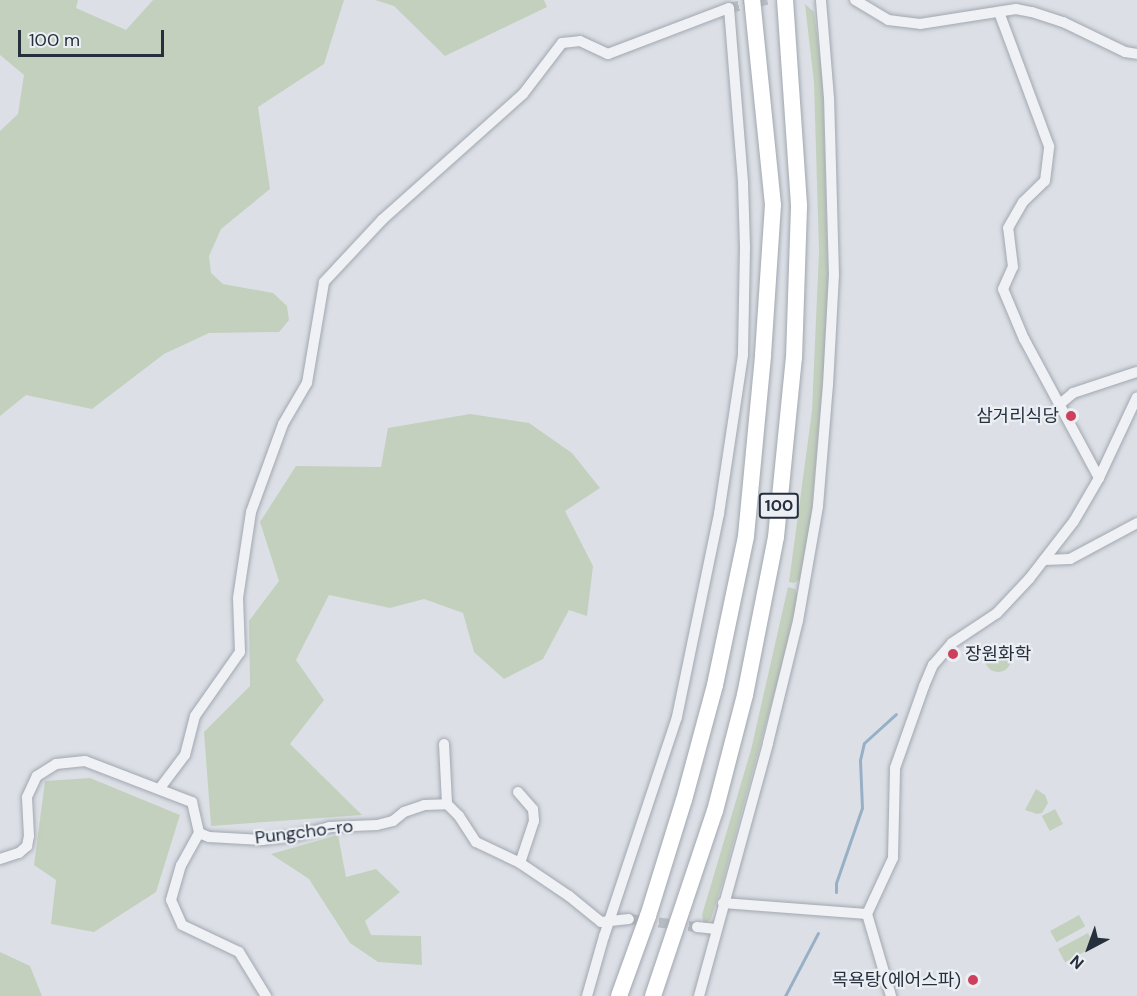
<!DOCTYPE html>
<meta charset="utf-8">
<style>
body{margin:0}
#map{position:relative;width:1137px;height:996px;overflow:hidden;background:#dce0e6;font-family:"DM Sans","Noto Sans KR",sans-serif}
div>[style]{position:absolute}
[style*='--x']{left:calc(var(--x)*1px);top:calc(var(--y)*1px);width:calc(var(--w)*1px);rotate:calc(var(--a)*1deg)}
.green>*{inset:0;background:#c3d0bd;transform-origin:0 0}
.round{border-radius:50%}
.stream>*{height:3px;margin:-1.5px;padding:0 1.5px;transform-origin:1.5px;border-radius:1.5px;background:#97b0c6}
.minor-tunnel>*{height:10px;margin-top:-5px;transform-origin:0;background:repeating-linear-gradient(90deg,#b8bdc4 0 10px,transparent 0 15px)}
.roads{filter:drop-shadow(0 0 2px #a2a7b0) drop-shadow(0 0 2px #a2a7b0)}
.minor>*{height:10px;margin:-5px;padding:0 5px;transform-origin:5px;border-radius:5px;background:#eff1f5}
.highway>*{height:16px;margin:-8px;padding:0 8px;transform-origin:8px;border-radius:8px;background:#fff}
.dots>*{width:16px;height:16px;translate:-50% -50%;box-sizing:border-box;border:3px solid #ebeff4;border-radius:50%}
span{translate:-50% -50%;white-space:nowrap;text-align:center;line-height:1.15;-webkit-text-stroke:4.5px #ebeff4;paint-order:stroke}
.shield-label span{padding:2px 4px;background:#ebeff4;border:2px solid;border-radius:4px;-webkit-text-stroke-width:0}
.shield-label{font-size:16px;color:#262f3c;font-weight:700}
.poi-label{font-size:18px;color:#262f3c}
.right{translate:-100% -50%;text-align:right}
.left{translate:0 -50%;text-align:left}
.street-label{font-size:18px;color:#262f3c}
.north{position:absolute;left:1059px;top:918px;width:60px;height:60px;-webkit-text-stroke:4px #ebeff4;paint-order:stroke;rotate:221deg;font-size:16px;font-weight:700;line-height:24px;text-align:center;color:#262f3c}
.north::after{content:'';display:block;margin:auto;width:21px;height:27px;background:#262f3c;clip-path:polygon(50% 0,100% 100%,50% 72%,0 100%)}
.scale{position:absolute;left:18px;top:30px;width:146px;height:27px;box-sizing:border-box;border:3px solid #262f3c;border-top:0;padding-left:8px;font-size:18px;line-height:21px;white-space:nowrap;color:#262f3c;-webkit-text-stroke:4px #ebeff4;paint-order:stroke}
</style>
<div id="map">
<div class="green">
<i style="clip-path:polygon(0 0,78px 0,76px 8px,126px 30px,153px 0,344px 0,324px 64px,258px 107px,270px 189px,221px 229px,209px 256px,211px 273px,223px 284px,273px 293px,287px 306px,289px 320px,279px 332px,209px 333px,164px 354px,92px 409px,26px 395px,0 416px,0 131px,18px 114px,24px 75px,0 55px)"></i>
<i style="clip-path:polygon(375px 0,544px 0,547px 7px,445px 56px,394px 6px)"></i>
<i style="clip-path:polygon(805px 4px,814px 12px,823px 80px,828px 282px,824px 368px,811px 518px,801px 579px,794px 583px,789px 582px,812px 411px,819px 251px,814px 83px)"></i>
<i style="clip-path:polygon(470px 414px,529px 423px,572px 453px,600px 488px,565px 511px,593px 566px,587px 616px,569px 610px,543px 659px,504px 679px,474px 652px,463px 613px,424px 599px,390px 608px,329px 595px,296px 660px,324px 700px,290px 744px,362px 815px,211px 826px,204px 732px,250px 686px,249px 621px,279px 581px,260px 522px,296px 466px,381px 467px,388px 428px)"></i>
<i style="clip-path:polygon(788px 587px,795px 589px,798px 597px,781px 668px,722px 884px,711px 919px,704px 925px,702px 915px,751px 750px)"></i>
<i class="round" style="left:985px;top:646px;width:26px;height:26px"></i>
<i style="clip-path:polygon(90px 778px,180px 815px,156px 892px,94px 932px,51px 924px,56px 880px,34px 865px,45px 781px)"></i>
<i style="clip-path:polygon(1036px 789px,1045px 795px,1048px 803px,1042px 813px,1037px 814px,1025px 810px)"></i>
<i style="left:1055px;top:809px;width:17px;height:15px;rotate:62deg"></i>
<i style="clip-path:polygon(338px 835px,346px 877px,376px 869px,400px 892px,365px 921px,371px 935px,421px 936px,422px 965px,378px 962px,350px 943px,309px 879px,271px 854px)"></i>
<i style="left:1079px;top:915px;width:13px;height:33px;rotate:61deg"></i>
<i style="left:1088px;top:933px;width:15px;height:34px;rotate:62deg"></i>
<i style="clip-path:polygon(0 952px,30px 966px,42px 996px,0 996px)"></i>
</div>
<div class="stream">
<i style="--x:836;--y:892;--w:9;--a:-90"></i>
<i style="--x:836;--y:883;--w:79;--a:-70.9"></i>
<i style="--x:862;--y:808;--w:48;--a:-92.4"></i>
<i style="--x:860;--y:760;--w:17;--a:-77"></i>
<i style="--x:864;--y:743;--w:43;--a:-42.2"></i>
<i style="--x:785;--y:996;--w:71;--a:-62.4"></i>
</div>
<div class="minor-tunnel">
<i style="--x:729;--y:8;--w:39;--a:-12"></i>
<i style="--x:629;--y:919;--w:68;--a:6.7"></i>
</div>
<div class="roads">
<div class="minor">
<i style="--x:855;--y:0;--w:39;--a:31"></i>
<i style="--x:888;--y:20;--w:32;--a:7"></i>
<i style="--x:920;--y:24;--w:97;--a:-8.9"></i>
<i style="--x:1016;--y:9;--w:16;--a:11"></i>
<i style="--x:1032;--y:12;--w:33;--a:18"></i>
<i style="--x:1063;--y:22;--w:69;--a:25.8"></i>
<i style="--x:1125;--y:52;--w:12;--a:9"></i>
<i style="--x:1060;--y:404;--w:17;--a:-40"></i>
<i style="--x:1073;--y:393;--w:67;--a:-18.2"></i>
<i style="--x:1099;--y:478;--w:89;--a:-64.9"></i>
<i style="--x:1044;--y:560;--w:26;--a:-2"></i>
<i style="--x:1070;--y:559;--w:76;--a:-28.2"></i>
<i style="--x:444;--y:744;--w:60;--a:87.1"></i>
<i style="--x:160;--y:788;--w:41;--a:-52.9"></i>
<i style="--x:185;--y:755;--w:40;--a:-75.6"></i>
<i style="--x:195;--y:716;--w:78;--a:-54.9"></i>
<i style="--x:240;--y:652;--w:54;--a:-92.1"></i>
<i style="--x:238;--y:598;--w:87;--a:-81.4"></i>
<i style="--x:251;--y:512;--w:94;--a:-70"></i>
<i style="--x:283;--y:424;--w:48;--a:-59.7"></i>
<i style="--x:307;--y:383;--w:102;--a:-80.4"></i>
<i style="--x:324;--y:282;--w:85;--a:-46.9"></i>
<i style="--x:382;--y:220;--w:189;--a:-41.8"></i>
<i style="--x:523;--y:94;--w:64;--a:-52.6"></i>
<i style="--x:562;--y:43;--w:18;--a:-6"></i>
<i style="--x:580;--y:41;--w:31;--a:25"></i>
<i style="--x:608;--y:54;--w:129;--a:-20.8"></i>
<i style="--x:729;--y:8;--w:176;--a:85.4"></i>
<i style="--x:743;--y:183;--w:65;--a:88.2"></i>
<i style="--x:745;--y:248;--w:107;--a:91.1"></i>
<i style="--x:743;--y:355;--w:161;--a:98.6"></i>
<i style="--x:719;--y:514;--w:207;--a:101.7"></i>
<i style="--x:677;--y:717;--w:231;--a:108.4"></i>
<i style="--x:604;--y:936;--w:62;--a:105.8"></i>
<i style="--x:518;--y:792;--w:23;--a:49"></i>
<i style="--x:533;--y:809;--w:12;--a:85"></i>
<i style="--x:534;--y:821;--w:44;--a:108.4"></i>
<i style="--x:199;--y:833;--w:37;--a:119"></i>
<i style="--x:181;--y:865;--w:36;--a:106"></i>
<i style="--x:171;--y:900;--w:27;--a:66"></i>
<i style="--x:182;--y:925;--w:63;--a:25.3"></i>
<i style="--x:239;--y:952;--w:52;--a:58.5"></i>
<i style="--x:0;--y:859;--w:20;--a:-18"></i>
<i style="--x:19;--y:853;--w:11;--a:-41"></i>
<i style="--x:27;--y:846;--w:10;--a:-79"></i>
<i style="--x:29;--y:836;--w:39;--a:-93"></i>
<i style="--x:27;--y:797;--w:23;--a:-65"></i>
<i style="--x:37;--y:776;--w:22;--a:-32"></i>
<i style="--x:56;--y:764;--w:29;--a:-6"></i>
<i style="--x:85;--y:761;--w:115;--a:21"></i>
<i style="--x:192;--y:802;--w:32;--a:77"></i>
<i style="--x:199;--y:833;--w:11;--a:22"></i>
<i style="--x:209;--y:837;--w:53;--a:3.2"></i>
<i style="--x:262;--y:840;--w:32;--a:-7"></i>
<i style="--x:294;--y:836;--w:36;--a:-14"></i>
<i style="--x:329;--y:827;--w:48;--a:-2.4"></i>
<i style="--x:377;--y:825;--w:16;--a:-14"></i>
<i style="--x:393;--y:821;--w:14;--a:-39"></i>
<i style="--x:404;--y:812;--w:21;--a:-19"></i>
<i style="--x:424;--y:805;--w:23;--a:-2"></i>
<i style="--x:447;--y:804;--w:17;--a:45"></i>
<i style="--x:459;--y:816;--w:31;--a:57"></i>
<i style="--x:476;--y:842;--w:49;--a:25.5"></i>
<i style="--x:520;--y:863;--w:59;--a:34"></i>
<i style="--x:569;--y:896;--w:41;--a:39.1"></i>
<i style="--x:601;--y:922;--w:28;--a:-6"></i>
<i style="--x:723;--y:903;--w:144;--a:4.4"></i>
<i style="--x:697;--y:927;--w:19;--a:6"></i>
<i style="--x:699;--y:996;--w:262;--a:-74.7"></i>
<i style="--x:768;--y:743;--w:126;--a:-76.2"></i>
<i style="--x:798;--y:621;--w:117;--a:-80.1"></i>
<i style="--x:818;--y:506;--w:121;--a:-85.3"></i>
<i style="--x:828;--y:385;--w:110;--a:-86.9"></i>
<i style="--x:834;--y:275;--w:177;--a:-91.6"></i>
<i style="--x:829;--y:98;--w:98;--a:-94.7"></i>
<i style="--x:891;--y:996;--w:85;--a:-106.3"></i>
<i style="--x:867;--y:914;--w:62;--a:-65.1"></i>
<i style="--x:893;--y:858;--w:90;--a:-88.7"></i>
<i style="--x:895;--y:768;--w:87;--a:-70.5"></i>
<i style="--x:924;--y:686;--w:23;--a:-67"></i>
<i style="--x:933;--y:665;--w:29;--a:-49"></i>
<i style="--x:952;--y:643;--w:54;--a:-33.7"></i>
<i style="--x:997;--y:613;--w:47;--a:-46.7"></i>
<i style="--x:1029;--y:579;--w:73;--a:-52.2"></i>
<i style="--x:1074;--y:521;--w:50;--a:-59.8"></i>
<i style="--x:1099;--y:478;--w:158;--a:-118.3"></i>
<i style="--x:1024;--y:339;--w:54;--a:-112.8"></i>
<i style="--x:1003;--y:289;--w:24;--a:-66"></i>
<i style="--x:1013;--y:267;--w:39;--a:-97"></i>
<i style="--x:1008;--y:228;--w:30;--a:-60"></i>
<i style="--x:1023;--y:202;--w:30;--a:-44"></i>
<i style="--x:1045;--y:181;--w:35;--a:-83"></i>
<i style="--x:1049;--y:146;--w:143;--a:-110.5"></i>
</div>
<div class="highway">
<i style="--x:619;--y:996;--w:85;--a:-70.1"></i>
<i style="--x:648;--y:916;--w:121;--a:-72.8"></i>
<i style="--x:684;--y:800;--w:119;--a:-74.9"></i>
<i style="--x:715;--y:685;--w:152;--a:-78.2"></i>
<i style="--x:746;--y:536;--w:182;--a:-84.6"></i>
<i style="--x:763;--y:355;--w:150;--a:-86.2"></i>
<i style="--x:773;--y:205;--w:206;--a:-95.8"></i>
<i style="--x:653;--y:996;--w:195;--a:-71.5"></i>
<i style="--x:715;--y:811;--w:120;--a:-75.5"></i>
<i style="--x:745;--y:695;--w:161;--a:-78.9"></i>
<i style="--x:776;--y:537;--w:180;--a:-84.3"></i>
<i style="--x:794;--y:358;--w:153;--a:-88.1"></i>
<i style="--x:799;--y:205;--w:205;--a:-93.9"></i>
</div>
</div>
<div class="dots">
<i style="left:1071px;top:416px;background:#cc405b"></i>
<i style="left:953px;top:654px;background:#cc405b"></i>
<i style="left:973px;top:980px;background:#cc405b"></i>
</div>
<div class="shield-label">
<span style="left:779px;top:506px">100</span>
</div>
<div class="poi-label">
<span class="right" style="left:1059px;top:416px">삼거리식당</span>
<span class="left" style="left:965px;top:654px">장원화학</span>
<span class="right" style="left:961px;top:980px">목욕탕(에어스파)</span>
</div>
<div class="street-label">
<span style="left:304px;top:832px;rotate:-7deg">Pungcho-ro</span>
</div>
<div class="north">N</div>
<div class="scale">100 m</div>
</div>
